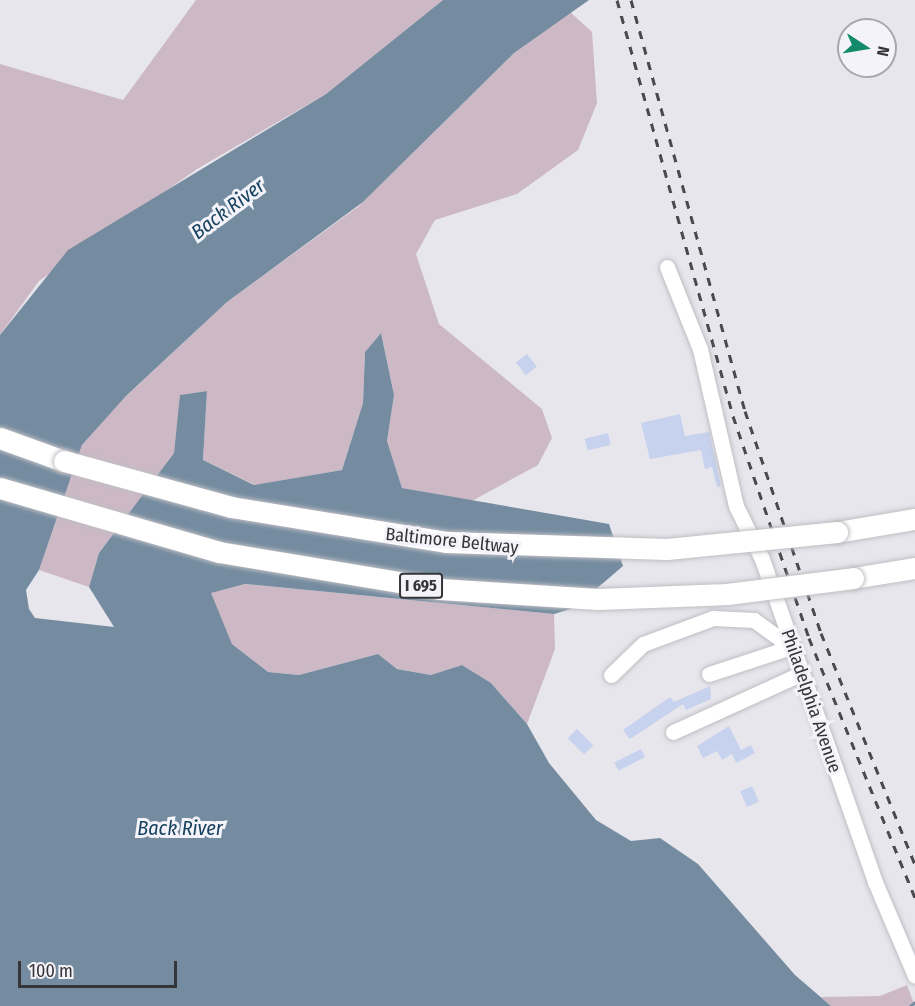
<!DOCTYPE html>
<style>
body{margin:0}
#map{position:relative;width:915px;height:1006px;overflow:hidden;background:#e7e6ec;font-family:"Fira Sans Condensed",sans-serif}
div>[style]{position:absolute}
[style*='--x']{left:calc(var(--x)*1px);top:calc(var(--y)*1px);width:calc(var(--w)*1px);rotate:calc(var(--a)*1deg)}
.green>*{inset:0;background:#cdb9c5}
.water>*{inset:0;background:#758ca0}
.stream>*{height:3px;margin:-1.5px;padding:0 1.5px;transform-origin:1.5px;border-radius:1.5px;background:#758ca0}
.building>*{inset:0;background:#c7d2ee;transform-origin:0 0}
.roads{filter:drop-shadow(0 0 2px #bfbec3) drop-shadow(0 0 2px #bfbec3)}
.minor>*{height:15px;margin:-7.5px;padding:0 7.5px;transform-origin:7.5px;border-radius:7.5px;background:#fff}
.highway>*{height:21px;margin:-10.5px;padding:0 10.5px;transform-origin:10.5px;border-radius:10.5px;background:#fff}
.rail>*{height:3px;margin-top:-1.5px;transform-origin:0;background:repeating-linear-gradient(90deg,#4a4a4d 0 8px,transparent 0 16px)}
.bridges{filter:drop-shadow(0 0 2px #bfbec3) drop-shadow(0 0 2px #bfbec3)}
.highway-bridge>*{height:21px;margin:-10.5px;padding:0 10.5px;transform-origin:10.5px;border-radius:10.5px;background:#fff}
span{translate:-50% -50%;white-space:nowrap;text-align:center;line-height:1.15;-webkit-text-stroke:6px #f4f3f9;paint-order:stroke}
.shield-label span{padding:2px 4px;background:#f4f3f9;border:2px solid;border-radius:4px;-webkit-text-stroke-width:0}
.shield-label{font-size:16px;color:#353537;font-weight:700}
.street-label{font-size:18px;color:#353537}
.water-label{font-size:20px;color:#16415f;font-style:italic}
.north{position:absolute;left:837px;top:18px;width:60px;height:60px;box-sizing:border-box;background:#f4f3f9;border:2px solid #a8a7ab;border-radius:50%;rotate:102deg;font-size:16px;font-weight:700;line-height:24px;text-align:center;color:#353537}
.north::after{content:'';display:block;margin:auto;width:21px;height:27px;background:#148a6c;clip-path:polygon(50% 0,100% 100%,50% 72%,0 100%)}
.scale{position:absolute;left:18px;top:961px;width:159px;height:27px;box-sizing:border-box;border:3px solid #353537;border-top:0;padding-left:8px;font-size:18px;line-height:21px;white-space:nowrap;color:#353537;-webkit-text-stroke:4px #f4f3f9;paint-order:stroke}
</style>
<div id="map">
<div class="green">
<i style="clip-path:polygon(196px 0,443px 0,326px 94px,197px 169px,39px 281px,0 335px,0 64px,123px 100px)"></i>
<i style="clip-path:polygon(568px 10px,592px 32px,597px 103px,578px 150px,517px 194px,435px 220px,416px 254px,439px 324px,542px 409px,552px 438px,538px 465px,472px 501px,402px 488px,387px 441px,394px 395px,381px 333px,365px 352px,363px 403px,342px 470px,255px 485px,203px 460px,207px 391px,181px 395px,174px 453px,99px 553px,89px 587px,39px 570px,82px 445px,121px 401px,227px 302px,359px 206px,514px 53px)"></i>
<i style="clip-path:polygon(245px 584px,554px 614px,555px 649px,527px 724px,491px 683px,462px 665px,432px 675px,397px 669px,378px 654px,299px 675px,268px 672px,232px 644px,210px 593px)"></i>
<i style="clip-path:polygon(907px 985px,915px 1006px,831px 1006px,821px 997px,880px 996px)"></i>
</div>
<div class="water">
<i style="clip-path:polygon(443px 0,589px 0,514px 53px,363px 202px,227px 302px,126px 396px,82px 445px,39px 570px,26px 590px,29px 609px,35px 618px,114px 627px,89px 587px,99px 553px,174px 453px,180px 395px,207px 391px,203px 460px,254px 485px,342px 470px,363px 403px,365px 352px,381px 333px,394px 395px,387px 441px,402px 488px,609px 524px,623px 566px,574px 608px,554px 614px,245px 584px,211px 593px,232px 644px,268px 672px,299px 675px,378px 654px,397px 669px,431px 675px,462px 665px,491px 683px,527px 724px,549px 763px,596px 820px,631px 841px,660px 838px,698px 864px,795px 975px,831px 1006px,0 1006px,0 335px,68px 250px,326px 94px)"></i>
</div>
<div class="stream">
<i style="--x:910;--y:1006;--w:6;--a:-39"></i>
</div>
<div class="building">
<i style="left:527px;top:354px;width:16px;height:14px;rotate:52deg"></i>
<i style="clip-path:polygon(680px 414px,685px 436px,709px 432px,721px 486px,717px 487px,712px 467px,705px 469px,701px 450px,650px 459px,641px 423px)"></i>
<i style="left:608px;top:433px;width:12px;height:24px;rotate:76deg"></i>
<i style="clip-path:polygon(710px 686px,711px 699px,686px 710px,683px 704px,630px 739px,623px 730px,670px 697px,674px 702px)"></i>
<i style="clip-path:polygon(729px 726px,741px 750px,751px 745px,755px 753px,736px 763px,732px 754px,722px 760px,717px 751px,703px 758px,697px 746px)"></i>
<i style="left:577px;top:729px;width:23px;height:13px;rotate:45deg"></i>
<i style="left:641px;top:749px;width:9px;height:30px;rotate:63deg"></i>
<i style="left:752px;top:786px;width:17px;height:13px;rotate:66deg"></i>
</div>
<div class="roads">
<div class="minor">
<i style="--x:667;--y:267;--w:88;--a:68.1"></i>
<i style="--x:700;--y:349;--w:161;--a:77.1"></i>
<i style="--x:736;--y:506;--w:59;--a:63.9"></i>
<i style="--x:762;--y:559;--w:342;--a:70.7"></i>
<i style="--x:875;--y:882;--w:102;--a:66.9"></i>
<i style="--x:709;--y:674;--w:86;--a:-18.2"></i>
<i style="--x:611;--y:675;--w:45;--a:-44.1"></i>
<i style="--x:643;--y:644;--w:75;--a:-20.4"></i>
<i style="--x:713;--y:618;--w:41;--a:2.8"></i>
<i style="--x:754;--y:620;--w:46;--a:36.1"></i>
<i style="--x:673;--y:732;--w:140;--a:-24.5"></i>
</div>
<div class="highway">
<i style="--x:0;--y:438;--w:68;--a:19.8"></i>
<i style="--x:837;--y:532;--w:79;--a:-9.5"></i>
<i style="--x:853;--y:578;--w:63;--a:-9.2"></i>
</div>
</div>
<div class="rail">
<i style="--x:617;--y:0;--w:432;--a:74.4"></i>
<i style="--x:733;--y:416;--w:235;--a:71.1"></i>
<i style="--x:809;--y:638;--w:281;--a:67.8"></i>
<i style="--x:631;--y:0;--w:427;--a:74.5"></i>
<i style="--x:745;--y:411;--w:235;--a:71.1"></i>
<i style="--x:821;--y:633;--w:250;--a:67.9"></i>
</div>
<div class="bridges">
<div class="highway-bridge">
<i style="--x:64;--y:461;--w:173;--a:15.4"></i>
<i style="--x:231;--y:507;--w:219;--a:9.2"></i>
<i style="--x:447;--y:542;--w:220;--a:1.8"></i>
<i style="--x:667;--y:549;--w:171;--a:-5.7"></i>
<i style="--x:0;--y:488;--w:228;--a:16.3"></i>
<i style="--x:219;--y:552;--w:224;--a:9.5"></i>
<i style="--x:440;--y:589;--w:158;--a:3.6"></i>
<i style="--x:598;--y:599;--w:129;--a:-2.2"></i>
<i style="--x:727;--y:594;--w:127;--a:-7.2"></i>
</div>
</div>
<div class="shield-label">
<span style="left:421px;top:586px">I 695</span>
</div>
<div class="street-label">
<span style="left:452px;top:541px;rotate:6deg">Baltimore Beltway</span>
<span style="left:811px;top:701px;rotate:71deg">Philadelphia Avenue</span>
</div>
<div class="water-label">
<span style="left:228px;top:209px;rotate:-37deg">Back River</span>
<span style="left:180px;top:828px">Back River</span>
</div>
<div class="north">N</div>
<div class="scale">100 m</div>
</div>
